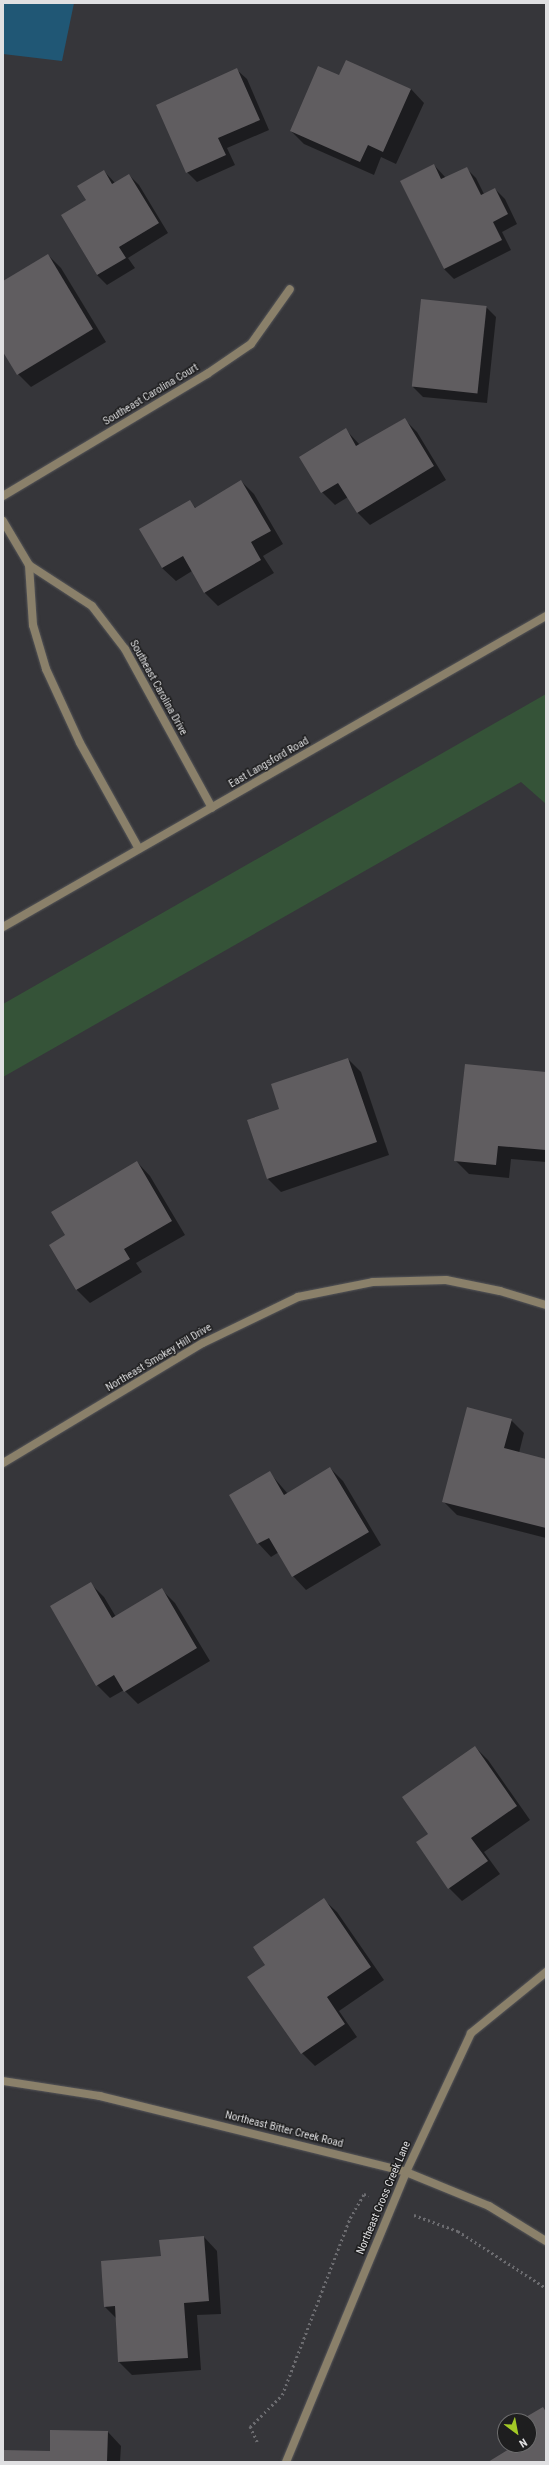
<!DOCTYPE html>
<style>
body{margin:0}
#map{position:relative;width:549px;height:2465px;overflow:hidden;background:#36363a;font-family:"Roboto Condensed",sans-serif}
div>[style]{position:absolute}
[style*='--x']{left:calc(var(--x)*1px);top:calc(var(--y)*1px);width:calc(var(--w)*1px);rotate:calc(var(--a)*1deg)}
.green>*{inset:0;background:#355338}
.water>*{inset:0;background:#205775}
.shadow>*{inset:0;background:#0007}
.building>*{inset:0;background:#605d60;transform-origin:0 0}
.path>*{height:2.5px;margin-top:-1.25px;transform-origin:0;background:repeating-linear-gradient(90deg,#6c6c70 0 2px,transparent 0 5px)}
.roads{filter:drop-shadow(0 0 1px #555558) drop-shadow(0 0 1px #555558)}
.minor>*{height:8px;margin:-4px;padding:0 4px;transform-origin:4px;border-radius:4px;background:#8a806a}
.tertiary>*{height:8px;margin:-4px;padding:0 4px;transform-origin:4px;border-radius:4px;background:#8a806a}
span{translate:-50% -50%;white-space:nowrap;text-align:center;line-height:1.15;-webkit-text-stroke:3px #1e1e1f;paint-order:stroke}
.street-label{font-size:11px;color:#e0e0e2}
.frame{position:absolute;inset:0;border:4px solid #e0e0e2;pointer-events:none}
.north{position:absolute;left:497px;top:2413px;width:40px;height:40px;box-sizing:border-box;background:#1e1e1f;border:1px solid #6c6c6d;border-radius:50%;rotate:148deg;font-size:11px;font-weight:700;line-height:16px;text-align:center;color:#e0e0e2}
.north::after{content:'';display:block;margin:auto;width:14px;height:18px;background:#a3c926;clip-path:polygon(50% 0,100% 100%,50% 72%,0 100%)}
</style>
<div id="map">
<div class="green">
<i style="clip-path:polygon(546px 694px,546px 804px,521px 782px,3px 1077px,3px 1004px)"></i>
</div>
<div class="water">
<i style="clip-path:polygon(3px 3px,74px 3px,62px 61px,3px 54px)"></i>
</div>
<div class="shadow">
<i style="clip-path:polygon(237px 70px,247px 79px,269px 130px,227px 148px,235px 165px,197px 182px,187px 172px)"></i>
<i style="clip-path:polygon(340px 77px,411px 89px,424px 103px,396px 164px,381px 157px,374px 175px,304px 144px,291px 131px)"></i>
<i style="clip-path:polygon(434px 165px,446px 178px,466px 168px,476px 178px,484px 194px,495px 189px,505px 199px,517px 224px,502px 232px,511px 250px,454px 279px,444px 269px,401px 181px)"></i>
<i style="clip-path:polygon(104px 171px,115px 183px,129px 175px,139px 185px,168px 233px,128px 258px,135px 268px,107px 285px,97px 275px,62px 215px,87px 200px)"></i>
<i style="clip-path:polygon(48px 255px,61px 268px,106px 342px,31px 387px,18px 374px,3px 350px,3px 282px)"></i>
<i style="clip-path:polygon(486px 307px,496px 317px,487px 403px,423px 397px,413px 387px)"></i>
<i style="clip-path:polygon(404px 419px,417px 432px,446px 480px,370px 525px,357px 512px,348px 497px,335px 505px,322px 492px,301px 457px,346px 430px,360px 445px)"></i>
<i style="clip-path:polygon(241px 481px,254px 494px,283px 544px,263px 556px,274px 573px,218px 606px,205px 593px,192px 571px,176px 581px,162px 568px,189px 501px,196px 508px)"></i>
<i style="clip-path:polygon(348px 1059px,361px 1072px,389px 1155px,281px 1192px,268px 1179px)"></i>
<i style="clip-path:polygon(546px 1073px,546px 1162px,511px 1159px,509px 1178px,469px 1174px,455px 1160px)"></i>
<i style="clip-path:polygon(137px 1162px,150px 1176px,185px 1235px,136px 1263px,142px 1272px,90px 1303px,77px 1290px,50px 1245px,66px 1236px)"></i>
<i style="clip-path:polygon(511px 1420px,524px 1433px,519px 1453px,546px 1460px,546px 1538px,457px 1515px,444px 1502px)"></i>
<i style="clip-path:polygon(330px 1468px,343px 1481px,381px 1545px,306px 1590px,293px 1576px,279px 1552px,271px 1557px,258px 1543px,269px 1472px,288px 1494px)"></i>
<i style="clip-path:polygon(91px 1584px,104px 1597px,116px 1617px,162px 1590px,175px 1603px,210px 1661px,138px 1704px,124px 1690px,110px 1698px,97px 1685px)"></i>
<i style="clip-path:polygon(475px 1747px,488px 1760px,530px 1820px,484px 1852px,500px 1874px,462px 1901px,449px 1888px,430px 1834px)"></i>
<i style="clip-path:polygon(323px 1899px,337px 1912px,384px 1980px,339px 2011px,357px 2037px,315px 2066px,302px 2053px,267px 1965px)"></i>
<i style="clip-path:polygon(204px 2237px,217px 2251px,221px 2314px,197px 2315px,201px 2370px,132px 2375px,119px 2362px,116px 2318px,105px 2307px,162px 2257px)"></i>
<i style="clip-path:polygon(108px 2432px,121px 2446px,120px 2462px,3px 2462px,3px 2451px,51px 2452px)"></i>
</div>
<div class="building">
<i style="clip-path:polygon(346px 60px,411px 89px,383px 152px,368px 145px,360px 162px,290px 131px,318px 66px,339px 75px)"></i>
<i style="clip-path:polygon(237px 68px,260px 120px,218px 138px,226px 155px,186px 173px,156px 105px)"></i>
<i style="clip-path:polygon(434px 164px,441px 179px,467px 167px,481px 195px,495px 188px,508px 214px,493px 222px,502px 240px,444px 269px,400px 181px)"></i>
<i style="clip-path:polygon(104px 170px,112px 184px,129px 174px,159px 223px,119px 247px,126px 258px,97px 275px,61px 215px,86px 200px,77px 186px)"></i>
<i style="clip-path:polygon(48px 254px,93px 329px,17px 375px,3px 352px,3px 281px)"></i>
<i style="left:421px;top:299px;width:66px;height:88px;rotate:6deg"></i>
<i style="clip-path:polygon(405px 418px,434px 466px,357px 513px,338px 483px,321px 493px,299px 457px,346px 428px,356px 446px)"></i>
<i style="clip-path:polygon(241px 480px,271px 531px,251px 542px,261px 560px,204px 593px,183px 556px,162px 568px,139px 529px,190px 500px,195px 508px)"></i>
<i style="clip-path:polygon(348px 1058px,377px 1142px,267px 1179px,247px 1120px,279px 1109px,271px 1084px)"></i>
<i style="clip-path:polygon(465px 1064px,546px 1072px,546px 1150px,498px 1146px,496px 1165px,454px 1161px)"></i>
<i style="clip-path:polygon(137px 1161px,172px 1221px,124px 1249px,130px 1259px,76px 1290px,49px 1245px,65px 1235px,51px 1212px)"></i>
<i style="clip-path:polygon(467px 1407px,512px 1419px,504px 1448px,546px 1459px,546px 1528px,442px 1502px)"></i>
<i style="clip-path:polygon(330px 1467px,369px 1532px,292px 1577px,269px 1538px,257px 1544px,229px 1495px,270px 1471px,284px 1495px)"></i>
<i style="clip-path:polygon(91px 1582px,112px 1618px,162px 1588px,197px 1648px,124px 1692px,114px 1675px,96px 1686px,50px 1606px)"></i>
<i style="clip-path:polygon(475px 1746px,517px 1806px,471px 1838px,488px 1861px,448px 1889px,416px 1842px,428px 1834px,402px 1797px)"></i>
<i style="clip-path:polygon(324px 1898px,371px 1967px,327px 1997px,345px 2024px,301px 2054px,247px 1977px,265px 1965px,253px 1947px)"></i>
<i style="clip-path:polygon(204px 2236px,209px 2301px,184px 2303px,188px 2358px,118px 2362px,115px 2306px,104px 2307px,101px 2261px,161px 2256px,159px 2240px)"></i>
<i style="clip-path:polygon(543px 2407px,546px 2412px,546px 2462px,488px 2462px,511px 2448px,510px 2445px,529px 2445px,529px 2421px,519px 2421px)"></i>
<i style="clip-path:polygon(505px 2429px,505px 2438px,501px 2432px)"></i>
<i style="clip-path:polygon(50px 2430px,108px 2431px,107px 2462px,3px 2462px,3px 2450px,50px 2451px)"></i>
</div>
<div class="path">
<i style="--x:414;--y:2215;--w:47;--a:20"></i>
<i style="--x:458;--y:2231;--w:105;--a:32.9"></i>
<i style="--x:257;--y:2442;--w:17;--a:-115"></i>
<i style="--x:250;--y:2427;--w:45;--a:-45"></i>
<i style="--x:282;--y:2395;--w:190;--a:-69"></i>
<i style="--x:350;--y:2218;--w:28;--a:-60"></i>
<i style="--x:364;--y:2194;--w:5;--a:22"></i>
</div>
<div class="roads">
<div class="minor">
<i style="--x:3;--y:496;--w:238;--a:-30.9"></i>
<i style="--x:207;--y:374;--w:53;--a:-34.3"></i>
<i style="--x:251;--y:344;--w:67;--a:-54.7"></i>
<i style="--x:3;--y:521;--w:51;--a:59.4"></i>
<i style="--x:29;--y:565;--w:60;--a:86.2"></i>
<i style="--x:33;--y:625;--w:46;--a:73.5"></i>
<i style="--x:46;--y:669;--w:81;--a:65.3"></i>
<i style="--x:80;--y:743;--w:121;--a:60.9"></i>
<i style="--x:29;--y:565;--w:75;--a:33.1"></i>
<i style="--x:92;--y:606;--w:54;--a:52.5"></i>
<i style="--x:125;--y:649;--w:181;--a:61.3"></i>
<i style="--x:3;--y:1463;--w:233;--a:-31"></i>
<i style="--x:203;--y:1343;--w:106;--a:-25.8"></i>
<i style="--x:298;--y:1297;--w:76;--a:-11.3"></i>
<i style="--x:373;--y:1282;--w:73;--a:-1.6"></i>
<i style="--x:446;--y:1280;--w:55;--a:11.5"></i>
<i style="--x:500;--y:1291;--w:48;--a:16.9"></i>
<i style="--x:3;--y:2081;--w:98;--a:8.8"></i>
<i style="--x:100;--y:2096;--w:315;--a:13.9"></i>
<i style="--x:406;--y:2172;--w:90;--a:22.3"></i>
<i style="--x:489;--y:2206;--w:67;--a:31.6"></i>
<i style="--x:286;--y:2462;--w:314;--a:-67.5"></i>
<i style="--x:406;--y:2172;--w:153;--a:-64.9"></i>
<i style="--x:471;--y:2033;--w:97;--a:-39.1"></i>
</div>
<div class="tertiary">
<i style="--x:3;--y:927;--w:626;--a:-29.8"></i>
</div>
</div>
<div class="street-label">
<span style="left:151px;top:395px;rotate:-31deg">Southeast Carolina Court</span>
<span style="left:158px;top:688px;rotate:61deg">Southeast Carolina Drive</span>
<span style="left:269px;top:763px;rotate:-30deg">East Langsford Road</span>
<span style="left:159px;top:1358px;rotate:-31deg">Northeast Smokey Hill Drive</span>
<span style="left:284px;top:2130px;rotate:14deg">Northeast Bitter Creek Road</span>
<span style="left:384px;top:2198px;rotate:-67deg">Northeast Cross Creek Lane</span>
</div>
<div class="frame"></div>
<div class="north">N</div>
</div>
